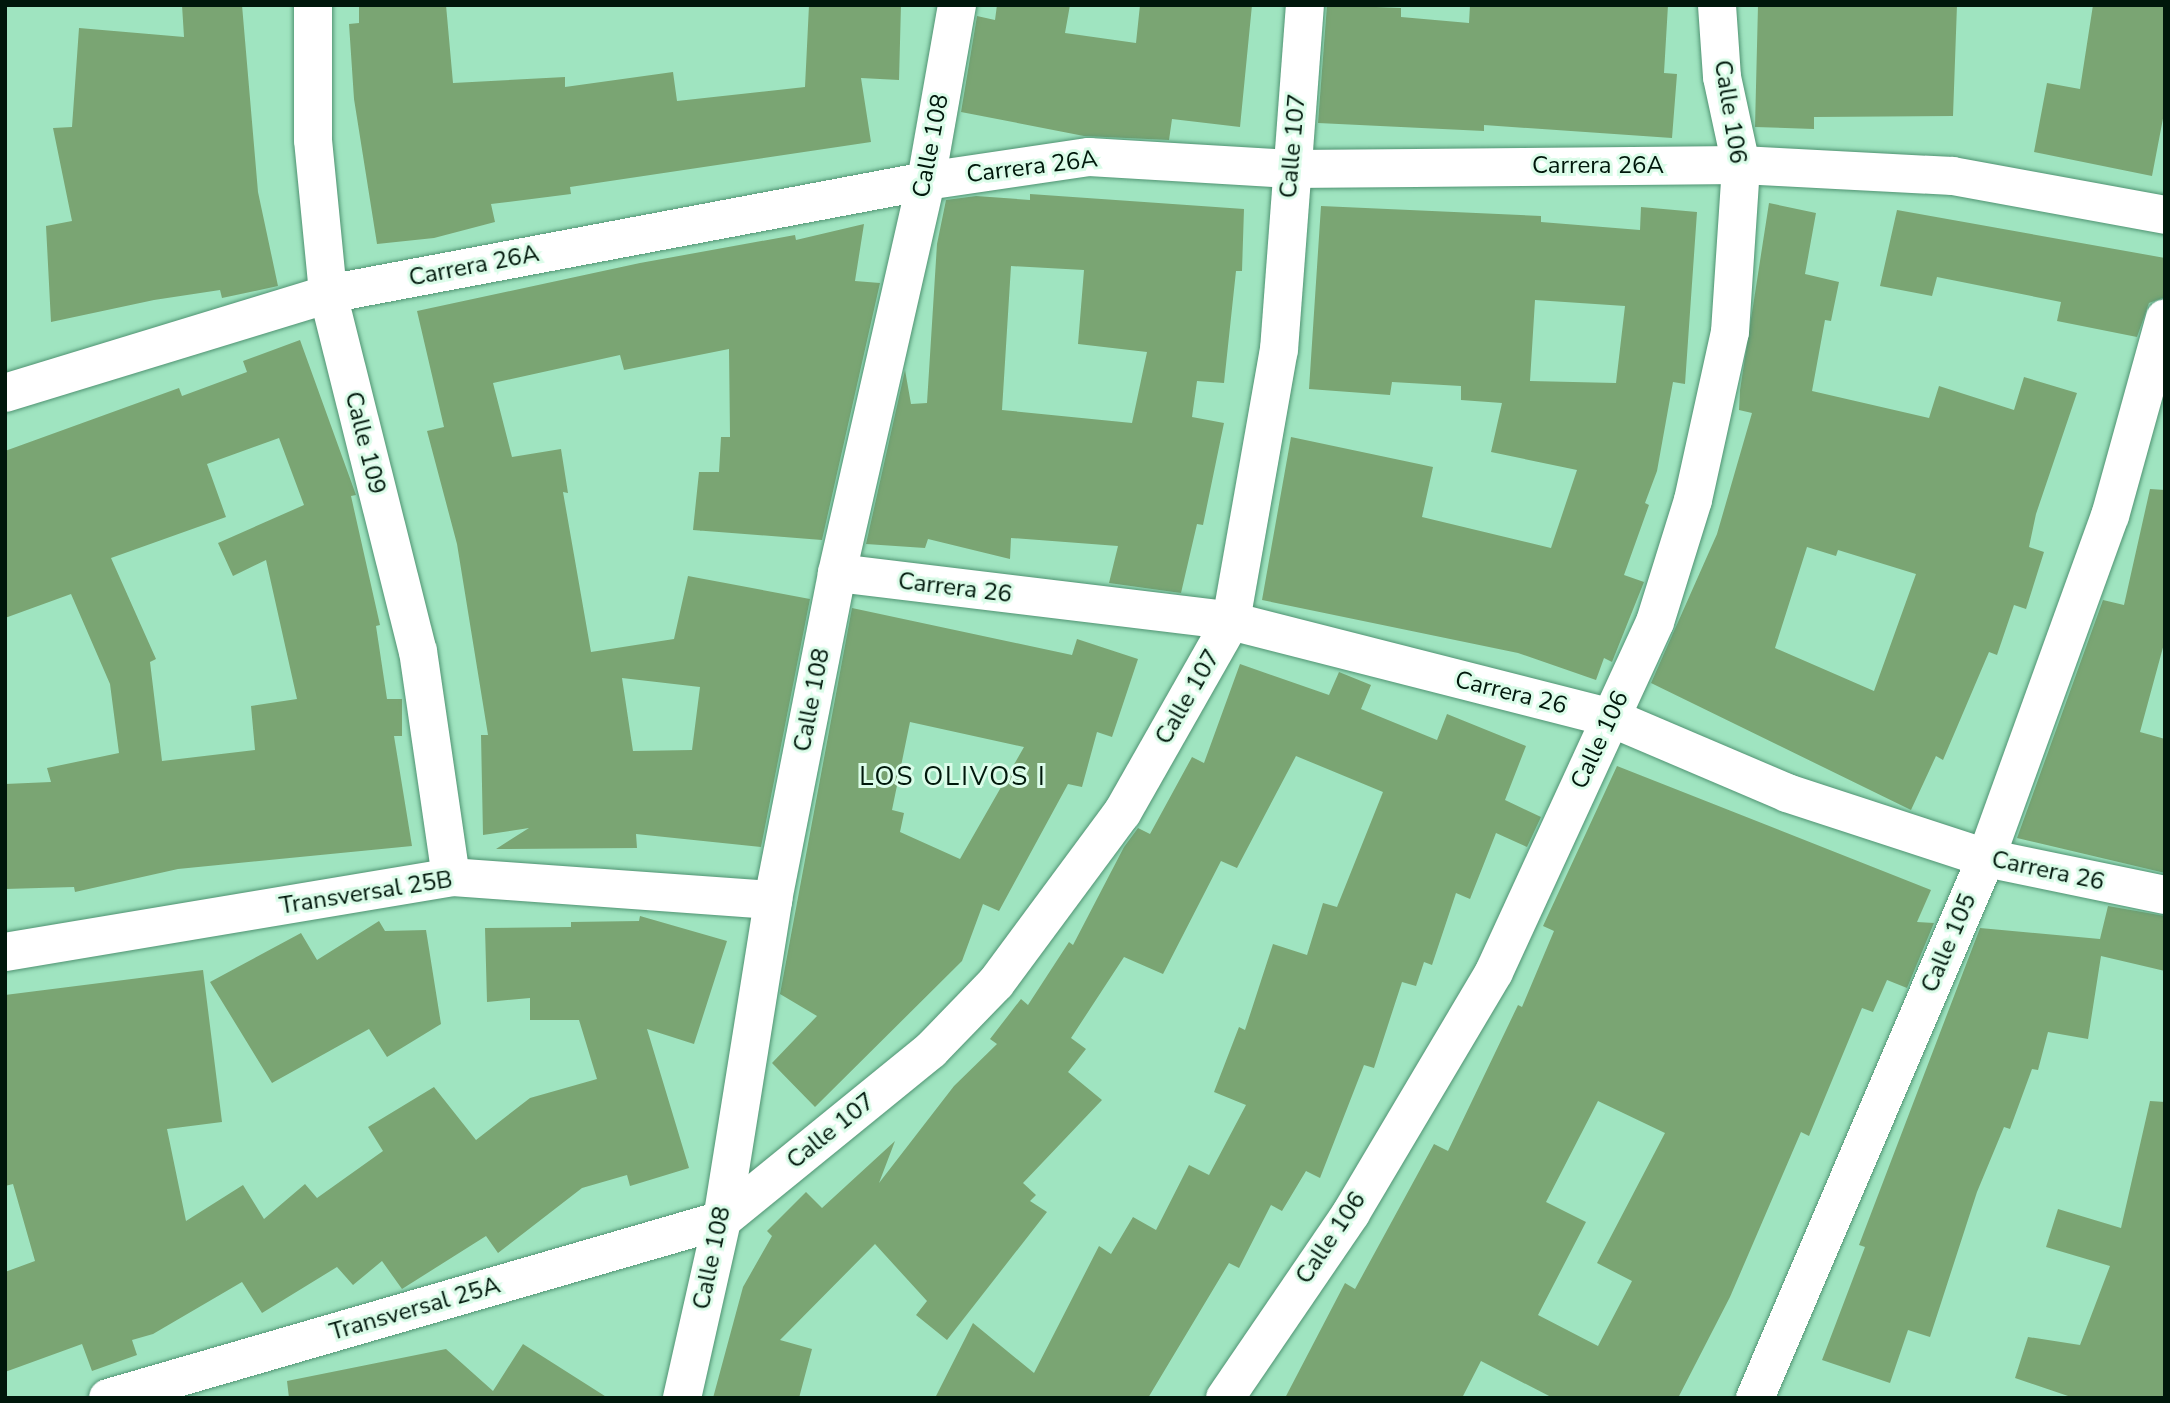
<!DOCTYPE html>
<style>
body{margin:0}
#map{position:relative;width:2170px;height:1403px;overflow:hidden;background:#9fe4c0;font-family:"Nunito Sans",sans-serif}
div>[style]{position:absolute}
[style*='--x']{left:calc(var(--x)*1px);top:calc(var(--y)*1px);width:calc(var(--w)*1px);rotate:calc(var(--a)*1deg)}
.building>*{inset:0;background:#7aa573}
.roads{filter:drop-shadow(0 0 2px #509372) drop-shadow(0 0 2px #509372)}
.minor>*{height:38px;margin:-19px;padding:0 19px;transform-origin:19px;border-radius:19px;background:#fff}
span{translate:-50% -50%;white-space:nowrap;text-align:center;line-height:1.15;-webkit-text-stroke:6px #dbfce9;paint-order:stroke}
.street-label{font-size:24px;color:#00170b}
.neighbourhood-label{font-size:26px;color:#00170b;letter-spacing:2px}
.frame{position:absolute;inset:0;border:7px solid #00170b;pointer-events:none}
</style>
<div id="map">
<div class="building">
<i style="clip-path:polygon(182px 5px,242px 5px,258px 192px,278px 286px,222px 298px,220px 290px,154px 300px,51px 322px,46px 226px,72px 221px,53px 128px,72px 127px,79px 28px,184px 37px)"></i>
<i style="clip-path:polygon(359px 5px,446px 5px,453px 83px,565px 77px,565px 87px,673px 72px,677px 101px,805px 87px,809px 5px,901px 5px,899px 80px,861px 78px,871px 142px,570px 187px,571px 194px,491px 204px,495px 222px,434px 238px,377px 244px,354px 99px,349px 24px,359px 23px)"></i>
<i style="clip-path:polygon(997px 5px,1070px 5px,1065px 33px,1136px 43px,1140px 5px,1252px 5px,1240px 127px,1172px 119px,1169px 140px,1084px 136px,961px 112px,977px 16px,995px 20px)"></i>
<i style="clip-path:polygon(1327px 5px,1401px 8px,1401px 17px,1469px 23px,1470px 5px,1668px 5px,1664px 73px,1677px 74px,1672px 138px,1484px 125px,1484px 131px,1318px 123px)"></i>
<i style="clip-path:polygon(1758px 5px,1957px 5px,1953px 116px,1814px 117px,1814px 129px,1755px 127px)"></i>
<i style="clip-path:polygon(2093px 5px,2165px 5px,2165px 108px,2152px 176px,2034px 152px,2047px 83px,2080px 89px)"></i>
<i style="clip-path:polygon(evenodd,1030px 194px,1244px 209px,1242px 271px,1236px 271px,1224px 383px,1197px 381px,1192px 417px,1224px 423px,1203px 525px,1197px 524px,1181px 593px,1109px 583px,1118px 546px,1011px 538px,1010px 559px,928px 539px,925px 548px,866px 544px,905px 370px,911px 404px,927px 403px,937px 244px,946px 200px,976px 196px,1030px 200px,1030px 194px,1011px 266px,1084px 270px,1078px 344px,1147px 352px,1132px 423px,1002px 410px,1011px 266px)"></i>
<i style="clip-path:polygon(evenodd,1769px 203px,1816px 213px,1805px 274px,1839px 282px,1831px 321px,1825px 320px,1812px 391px,1929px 418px,1939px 386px,2014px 410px,2024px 377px,2077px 393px,2036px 514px,2029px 547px,2044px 552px,2026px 609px,2014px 605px,1997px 655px,1989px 652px,1943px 760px,1936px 756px,1911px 810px,1651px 683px,1717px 534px,1752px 413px,1739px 410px,1740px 390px,1769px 203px,1807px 547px,1836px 556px,1838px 550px,1916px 574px,1874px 691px,1775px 648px,1807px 547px)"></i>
<i style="clip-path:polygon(evenodd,1321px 206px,1541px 216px,1541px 222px,1640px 230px,1641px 207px,1697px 212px,1685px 384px,1673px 382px,1657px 471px,1645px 503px,1649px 505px,1624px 575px,1644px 582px,1612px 662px,1604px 658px,1596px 680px,1518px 653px,1262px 600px,1291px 437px,1433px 467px,1422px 517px,1551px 548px,1577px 470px,1491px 452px,1502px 403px,1461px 400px,1461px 386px,1392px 382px,1390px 395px,1309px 389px,1321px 206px,1535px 300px,1625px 306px,1616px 383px,1530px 381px,1535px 300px)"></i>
<i style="clip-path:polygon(1897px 210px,2165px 258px,2165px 297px,2149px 303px,2137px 337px,2057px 321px,2061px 302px,1937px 277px,1932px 296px,1880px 286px)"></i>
<i style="clip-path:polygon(evenodd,864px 224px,855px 281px,880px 283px,822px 540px,693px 530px,699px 472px,719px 472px,721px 437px,730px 437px,729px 349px,624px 370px,620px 355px,493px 383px,512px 457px,561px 449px,568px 493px,563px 492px,591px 652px,674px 639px,688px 576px,810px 599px,761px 847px,636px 834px,637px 848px,496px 849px,529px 828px,483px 835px,481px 735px,488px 735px,457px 544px,427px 431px,444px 427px,417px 311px,640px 263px,795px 235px,796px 240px,864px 224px,622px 678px,700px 687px,692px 750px,633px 751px,622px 678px)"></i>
<i style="clip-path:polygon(evenodd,300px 340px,356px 495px,351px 496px,380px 625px,376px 626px,387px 699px,402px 699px,402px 736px,394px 736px,412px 846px,178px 869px,75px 892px,74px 887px,5px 889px,5px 784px,51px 782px,47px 768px,119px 753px,110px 684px,71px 594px,5px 618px,5px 451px,179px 388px,182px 396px,247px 372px,243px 361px,300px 340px,279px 438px,304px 505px,218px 543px,233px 576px,266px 560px,297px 699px,251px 706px,255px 750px,162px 761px,150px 662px,156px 659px,111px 558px,226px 517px,207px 464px,279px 438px)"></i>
<i style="clip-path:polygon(2150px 489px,2165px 490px,2165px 640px,2140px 732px,2165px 739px,2165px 873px,2017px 838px,2103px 600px,2124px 605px)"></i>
<i style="clip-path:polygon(evenodd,852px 608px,1072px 655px,1077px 639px,1138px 659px,1112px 737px,1097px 732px,1082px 787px,1068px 784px,999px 911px,983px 904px,962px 961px,815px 1107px,772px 1063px,817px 1016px,780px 994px,852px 608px,910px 722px,1024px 747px,960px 859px,900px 832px,904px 813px,892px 810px,910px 722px)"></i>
<i style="clip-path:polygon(1240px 664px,1329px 695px,1339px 672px,1371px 685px,1361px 709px,1437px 740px,1447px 714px,1526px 746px,1505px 800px,1541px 817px,1527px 847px,1496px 833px,1470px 899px,1456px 893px,1432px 965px,1424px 962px,1416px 986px,1402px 982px,1374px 1068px,1364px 1065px,1320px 1178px,1306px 1171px,1282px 1211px,1271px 1205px,1239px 1268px,1229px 1263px,1148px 1398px,935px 1398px,973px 1323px,1034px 1373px,1099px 1246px,1111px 1254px,1133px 1217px,1156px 1230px,1189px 1165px,1209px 1175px,1246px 1105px,1214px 1092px,1239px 1027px,1245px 1030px,1273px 944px,1307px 955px,1323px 903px,1337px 907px,1383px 792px,1296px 756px,1237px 868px,1221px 861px,1163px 974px,1124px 957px,1071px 1038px,1086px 1049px,1068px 1072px,1102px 1100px,1023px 1183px,1036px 1195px,1030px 1201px,1047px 1212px,947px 1340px,916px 1315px,927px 1301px,875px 1244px,780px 1340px,812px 1349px,799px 1398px,713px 1398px,743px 1287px,772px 1236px,767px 1231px,806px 1192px,822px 1208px,895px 1141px,879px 1183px,954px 1086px,997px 1044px,990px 1039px,1021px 999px,1028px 1005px,1069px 942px,1073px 945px,1124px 847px,1138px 828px,1150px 834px,1192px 757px,1204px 763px)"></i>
<i style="clip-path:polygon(evenodd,1617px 766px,1931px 890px,1917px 922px,1934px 923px,1907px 988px,1887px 980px,1873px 1012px,1862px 1008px,1809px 1136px,1801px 1132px,1730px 1297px,1678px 1398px,1553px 1398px,1481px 1361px,1462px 1398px,1285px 1398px,1345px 1283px,1355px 1289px,1434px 1144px,1448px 1151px,1518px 1005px,1522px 1007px,1554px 931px,1543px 926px,1617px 766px,1598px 1101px,1665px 1133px,1597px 1263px,1632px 1281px,1598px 1346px,1538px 1315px,1586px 1222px,1546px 1202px,1598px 1101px)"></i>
<i style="clip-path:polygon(2108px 906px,2165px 916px,2165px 971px,2101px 956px,2088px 1039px,2048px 1032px,2038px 1070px,2032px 1069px,2010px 1129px,2004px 1127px,1977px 1192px,1930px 1337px,1908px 1330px,1890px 1383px,1822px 1360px,1865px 1247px,1859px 1245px,1980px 928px,2100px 939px)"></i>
<i style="clip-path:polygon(640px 916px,727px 941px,694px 1044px,647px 1029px,689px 1168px,630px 1186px,627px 1175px,582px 1188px,498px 1253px,486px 1236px,402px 1289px,382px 1261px,353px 1285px,337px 1267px,262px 1313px,242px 1282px,153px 1334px,132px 1340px,137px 1355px,92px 1371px,82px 1344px,5px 1372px,5px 1272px,35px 1261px,13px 1184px,5px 1186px,5px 995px,203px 970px,222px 1122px,167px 1129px,186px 1221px,243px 1185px,264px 1219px,305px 1184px,317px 1198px,383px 1151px,368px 1127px,434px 1087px,476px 1140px,530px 1098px,597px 1079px,579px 1020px,530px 1020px,530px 998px,487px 1002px,485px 928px,571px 927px,571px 922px,639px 921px)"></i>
<i style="clip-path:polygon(379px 921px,385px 931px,426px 930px,441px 1024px,387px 1057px,369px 1029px,272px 1083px,210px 982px,301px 933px,317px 960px)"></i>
<i style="clip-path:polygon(2150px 1101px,2165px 1102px,2165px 1398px,2074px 1398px,2015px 1378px,2028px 1337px,2080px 1345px,2110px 1266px,2046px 1247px,2058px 1209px,2121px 1228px)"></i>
<i style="clip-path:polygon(523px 1344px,608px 1398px,289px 1398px,287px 1381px,446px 1349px,493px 1391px)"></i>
</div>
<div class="roads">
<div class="minor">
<i style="--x:313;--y:5;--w:135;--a:90"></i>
<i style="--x:313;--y:140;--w:155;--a:84.4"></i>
<i style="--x:328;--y:294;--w:368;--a:75.9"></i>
<i style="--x:418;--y:651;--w:228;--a:81.7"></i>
<i style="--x:5;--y:393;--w:338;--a:-17"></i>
<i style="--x:328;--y:294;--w:609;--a:-10.7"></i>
<i style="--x:926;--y:181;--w:165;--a:-8.4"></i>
<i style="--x:1089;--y:157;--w:202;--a:3.4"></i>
<i style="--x:1291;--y:169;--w:450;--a:-0.5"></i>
<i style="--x:1741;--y:165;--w:212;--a:3"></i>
<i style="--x:1953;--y:176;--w:216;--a:10.4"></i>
<i style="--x:837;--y:573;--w:397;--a:6.9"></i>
<i style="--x:1231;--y:621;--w:390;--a:14.3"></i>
<i style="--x:1609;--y:717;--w:194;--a:23.1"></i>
<i style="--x:1787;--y:793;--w:209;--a:18.1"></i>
<i style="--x:1986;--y:858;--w:183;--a:11.7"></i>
<i style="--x:5;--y:952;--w:452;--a:-9.5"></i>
<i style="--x:451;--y:877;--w:323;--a:4.1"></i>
<i style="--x:108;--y:1398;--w:639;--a:-16.17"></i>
<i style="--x:722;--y:1220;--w:269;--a:-39.1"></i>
<i style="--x:931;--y:1050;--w:93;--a:-45.9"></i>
<i style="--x:996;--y:983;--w:212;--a:-53.5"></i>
<i style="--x:1122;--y:813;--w:221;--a:-60.4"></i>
<i style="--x:1231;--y:621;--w:275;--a:-80"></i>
<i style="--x:1279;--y:350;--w:346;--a:-85.7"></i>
<i style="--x:682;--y:1398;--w:182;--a:-77.3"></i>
<i style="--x:722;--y:1220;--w:324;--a:-80.9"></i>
<i style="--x:773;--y:900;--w:333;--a:-78.9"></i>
<i style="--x:837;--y:573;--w:402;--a:-77.2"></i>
<i style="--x:926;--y:181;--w:179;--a:-80"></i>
<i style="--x:1225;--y:1398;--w:224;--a:-55.7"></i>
<i style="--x:1351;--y:1213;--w:280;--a:-59.3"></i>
<i style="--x:1494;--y:972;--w:385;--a:-65.3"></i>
<i style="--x:1655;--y:622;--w:128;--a:-72.7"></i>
<i style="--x:1693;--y:500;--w:172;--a:-77.6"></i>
<i style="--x:1730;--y:332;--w:167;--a:-86.2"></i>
<i style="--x:1741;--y:165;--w:90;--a:-102.2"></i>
<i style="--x:1722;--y:77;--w:72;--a:-94"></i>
<i style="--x:1755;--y:1398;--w:587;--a:-66.84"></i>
<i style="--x:1986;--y:858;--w:364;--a:-70.1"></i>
<i style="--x:2110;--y:516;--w:205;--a:-74.5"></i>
</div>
</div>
<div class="street-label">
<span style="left:1730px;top:112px;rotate:81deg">Calle 106</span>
<span style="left:931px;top:146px;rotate:-79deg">Calle 108</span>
<span style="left:1293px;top:146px;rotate:-85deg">Calle 107</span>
<span style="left:1598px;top:166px">Carrera 26A</span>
<span style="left:1032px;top:167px;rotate:-7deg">Carrera 26A</span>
<span style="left:474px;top:266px;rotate:-11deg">Carrera 26A</span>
<span style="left:365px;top:443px;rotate:76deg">Calle 109</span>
<span style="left:955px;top:588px;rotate:7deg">Carrera 26</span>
<span style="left:1511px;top:693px;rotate:14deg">Carrera 26</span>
<span style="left:1188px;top:697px;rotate:-60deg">Calle 107</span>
<span style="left:812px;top:700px;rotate:-79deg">Calle 108</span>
<span style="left:1600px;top:740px;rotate:-65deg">Calle 106</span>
<span style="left:2048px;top:871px;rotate:12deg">Carrera 26</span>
<span style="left:366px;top:893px;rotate:-9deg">Transversal 25B</span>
<span style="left:1949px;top:943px;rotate:-67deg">Calle 105</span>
<span style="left:831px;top:1131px;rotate:-39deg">Calle 107</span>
<span style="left:1331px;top:1238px;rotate:-56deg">Calle 106</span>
<span style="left:712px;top:1258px;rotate:-78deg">Calle 108</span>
<span style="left:415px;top:1309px;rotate:-16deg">Transversal 25A</span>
</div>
<div class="neighbourhood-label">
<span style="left:953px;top:777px">LOS OLIVOS I</span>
</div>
<div class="frame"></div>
</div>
